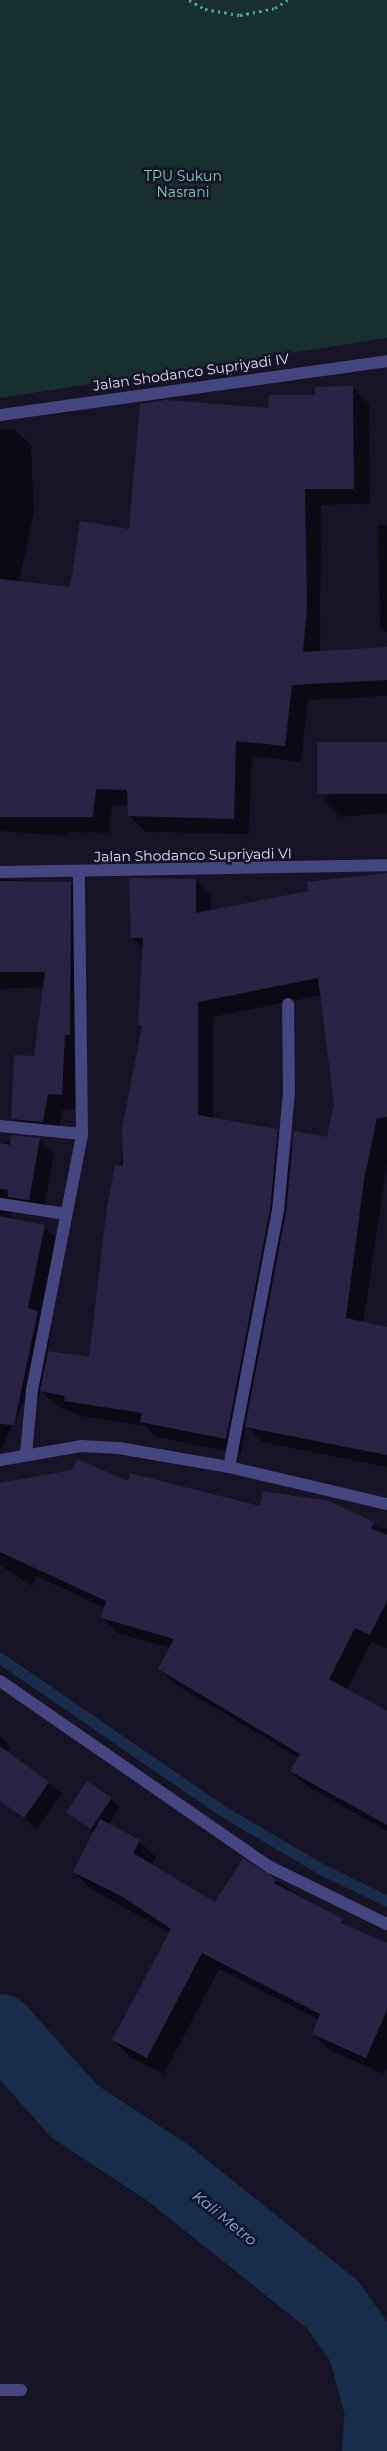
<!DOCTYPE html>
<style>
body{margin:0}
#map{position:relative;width:387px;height:2451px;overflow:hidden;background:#161326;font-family:Montserrat,sans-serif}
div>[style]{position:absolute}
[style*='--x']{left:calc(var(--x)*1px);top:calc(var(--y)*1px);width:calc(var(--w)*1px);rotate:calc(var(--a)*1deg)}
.green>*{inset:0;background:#172f2e}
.shadow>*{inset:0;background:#0007}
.stream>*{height:11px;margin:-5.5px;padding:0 5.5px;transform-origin:5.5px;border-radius:5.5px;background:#182d4b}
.river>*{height:69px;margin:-34.5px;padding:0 34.5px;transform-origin:34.5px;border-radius:34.5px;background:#182d4b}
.building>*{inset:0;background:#282245;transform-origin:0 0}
.path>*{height:3px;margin-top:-1.5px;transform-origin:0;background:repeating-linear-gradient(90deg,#41aba1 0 2.5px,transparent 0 6.5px)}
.service>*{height:12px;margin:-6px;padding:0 6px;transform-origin:6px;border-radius:6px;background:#45457f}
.minor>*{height:12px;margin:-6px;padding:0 6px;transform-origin:6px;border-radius:6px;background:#45457f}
span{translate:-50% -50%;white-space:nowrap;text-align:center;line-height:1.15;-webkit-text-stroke:5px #161326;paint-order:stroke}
.park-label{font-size:14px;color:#72d1b7}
.street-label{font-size:14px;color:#e0ddfa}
.water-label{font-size:15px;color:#7abaec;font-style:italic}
</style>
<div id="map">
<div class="green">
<i style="clip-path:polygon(0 0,387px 0,387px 338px,0 398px)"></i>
</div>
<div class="shadow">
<i style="clip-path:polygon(353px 388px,369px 404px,370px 504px,321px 505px,320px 652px,387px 649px,387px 696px,308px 700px,301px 762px,252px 756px,249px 834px,145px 832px,129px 816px,129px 805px,112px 805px,109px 833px,68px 832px,68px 836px,0 831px,0 430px,14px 429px,31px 445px,34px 512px,19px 582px,71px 588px,269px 409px)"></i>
<i style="clip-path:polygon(378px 525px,387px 525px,387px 633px,380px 626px)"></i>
<i style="clip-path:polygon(387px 726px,387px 813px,340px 817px,323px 800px,387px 743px)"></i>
<i style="clip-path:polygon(evenodd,387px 873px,387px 1164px,363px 1323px,387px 1329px,387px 1467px,262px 1442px,246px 1426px,241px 1454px,157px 1437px,145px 1426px,81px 1416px,57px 1406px,40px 1390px,38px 1402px,25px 1399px,0 1452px,0 1143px,39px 1139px,54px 1154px,43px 1214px,16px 1210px,8px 1216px,44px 1226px,59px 1241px,43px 1318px,52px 1327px,47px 1352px,90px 1358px,142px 1028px,139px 1025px,144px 949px,132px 938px,196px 880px,211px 895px,211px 912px,387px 873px,321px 995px,335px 1104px,328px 1139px,293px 1146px,277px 1130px,213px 1119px,213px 1017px,321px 995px)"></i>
<i style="clip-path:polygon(0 879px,70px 883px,85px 898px,77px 1109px,63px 1109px,58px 1136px,28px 1134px,13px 1118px,35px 1057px,44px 987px,0 989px)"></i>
<i style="clip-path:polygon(129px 1483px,261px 1508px,262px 1503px,387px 1529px,387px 1648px,371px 1642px,347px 1690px,387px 1712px,387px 1831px,307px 1786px,291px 1771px,299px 1758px,175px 1684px,159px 1669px,170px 1648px,118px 1633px,102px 1618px,105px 1608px,37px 1576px,32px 1586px,0 1565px,0 1493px)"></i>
<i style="clip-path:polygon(0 1736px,11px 1747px,7px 1752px,62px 1793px,37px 1829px,0 1800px)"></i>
<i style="clip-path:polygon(111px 1799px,120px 1807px,108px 1825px,139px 1841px,156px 1857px,152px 1866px,215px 1904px,275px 1880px,351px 1928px,387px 1944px,387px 2064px,383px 2074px,330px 2050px,313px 2034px,319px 2020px,219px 1969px,164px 2074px,130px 2057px,114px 2040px,170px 1933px,91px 1889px,74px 1872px,95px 1833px,67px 1812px)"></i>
</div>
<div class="stream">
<i style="--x:0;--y:1658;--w:268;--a:34.5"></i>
<i style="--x:221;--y:1810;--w:118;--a:30.5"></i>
<i style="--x:323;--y:1870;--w:71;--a:25.8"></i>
</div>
<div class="river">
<i style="--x:0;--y:2028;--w:111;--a:48.3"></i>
<i style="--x:74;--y:2111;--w:111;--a:33.3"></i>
<i style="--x:167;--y:2172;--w:211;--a:38.7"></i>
<i style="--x:332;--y:2304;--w:50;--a:54.7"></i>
<i style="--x:361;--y:2345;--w:67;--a:74.5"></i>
<i style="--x:379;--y:2410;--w:41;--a:94.2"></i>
</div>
<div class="building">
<i style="clip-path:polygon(353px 386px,354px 489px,305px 489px,307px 607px,303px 652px,387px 647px,387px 680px,292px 685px,285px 746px,236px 741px,234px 819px,128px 816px,127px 790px,96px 789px,93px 817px,0 817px,0 579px,70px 587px,80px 521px,129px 529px,140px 404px,166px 400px,268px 408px,269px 395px,315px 395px,315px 387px)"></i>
<i style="left:387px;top:742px;width:52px;height:70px;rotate:90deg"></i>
<i style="clip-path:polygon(387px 873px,387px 1117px,377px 1118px,364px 1180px,346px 1318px,387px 1327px,387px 1455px,245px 1427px,286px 1212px,294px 1131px,327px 1137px,334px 1104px,318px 978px,198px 1002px,198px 1115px,278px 1129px,270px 1210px,226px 1439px,140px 1422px,142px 1413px,64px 1401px,65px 1396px,40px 1391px,48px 1351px,89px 1357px,107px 1207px,115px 1165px,123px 1166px,122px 1128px,142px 1026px,138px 1025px,143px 938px,131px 938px,129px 878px,196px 879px,196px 913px,308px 891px,307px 882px)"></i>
<i style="clip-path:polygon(0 881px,71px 882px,70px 1035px,65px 1035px,62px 1095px,48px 1094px,43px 1122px,11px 1119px,14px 1055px,34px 1056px,45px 972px,0 972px)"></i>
<i style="clip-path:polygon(11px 1135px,40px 1138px,29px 1200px,8px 1197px,8px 1190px,0 1189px,0 1143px,10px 1145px)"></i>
<i style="clip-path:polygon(0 1216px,45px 1225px,28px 1308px,38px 1311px,14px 1425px,0 1424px)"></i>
<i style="clip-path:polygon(77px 1459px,128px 1481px,130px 1473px,260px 1506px,263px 1491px,329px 1501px,374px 1522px,371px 1528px,387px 1535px,387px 1601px,370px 1635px,355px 1628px,329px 1679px,387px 1711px,387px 1825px,290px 1771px,300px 1754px,158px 1669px,174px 1639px,101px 1618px,106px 1601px,0 1552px,0 1483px,72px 1470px)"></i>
<i style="clip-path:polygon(0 1746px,49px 1782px,24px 1818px,0 1801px)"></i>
<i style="left:87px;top:1781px;width:30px;height:38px;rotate:34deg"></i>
<i style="clip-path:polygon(100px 1819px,140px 1840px,133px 1853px,215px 1902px,243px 1858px,276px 1879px,274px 1883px,343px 1919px,341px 1923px,387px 1943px,387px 2010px,366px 2058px,312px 2034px,320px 2014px,202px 1953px,147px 2058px,112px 2040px,171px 1929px,123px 1897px,73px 1872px)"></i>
</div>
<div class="path">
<i style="--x:189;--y:0;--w:18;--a:29"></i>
<i style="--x:205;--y:9;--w:36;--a:10"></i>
<i style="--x:240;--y:15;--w:36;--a:-11"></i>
<i style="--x:275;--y:8;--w:15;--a:-32"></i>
</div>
<div class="service">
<i style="--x:0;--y:1681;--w:328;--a:34.6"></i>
<i style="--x:270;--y:1867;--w:130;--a:26"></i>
</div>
<div class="minor">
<i style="--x:0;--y:415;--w:391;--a:-7.9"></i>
<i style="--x:0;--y:872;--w:387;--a:-1"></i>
<i style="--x:0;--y:1126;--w:82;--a:5.6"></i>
<i style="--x:0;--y:1204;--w:67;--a:8.6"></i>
<i style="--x:26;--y:1454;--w:64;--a:-84.6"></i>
<i style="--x:32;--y:1390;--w:261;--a:-78.9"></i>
<i style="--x:82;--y:1134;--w:261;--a:-90.7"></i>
<i style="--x:0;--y:1460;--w:82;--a:-9.8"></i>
<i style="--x:81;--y:1446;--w:38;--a:3"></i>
<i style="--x:119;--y:1448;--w:112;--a:9.8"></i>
<i style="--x:229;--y:1467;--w:162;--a:13.2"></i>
<i style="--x:229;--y:1467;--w:261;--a:-79.2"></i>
<i style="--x:278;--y:1211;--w:119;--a:-84.7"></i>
<i style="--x:289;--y:1093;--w:89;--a:-90.6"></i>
<i style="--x:0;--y:2390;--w:21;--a:0"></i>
</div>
<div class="park-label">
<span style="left:183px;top:184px">TPU Sukun<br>Nasrani</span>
</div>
<div class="street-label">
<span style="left:191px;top:372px;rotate:-8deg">Jalan Shodanco Supriyadi IV</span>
<span style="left:193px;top:855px;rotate:-1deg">Jalan Shodanco Supriyadi VI</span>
</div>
<div class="water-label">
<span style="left:225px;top:2218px;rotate:39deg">Kali Metro</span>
</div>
</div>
